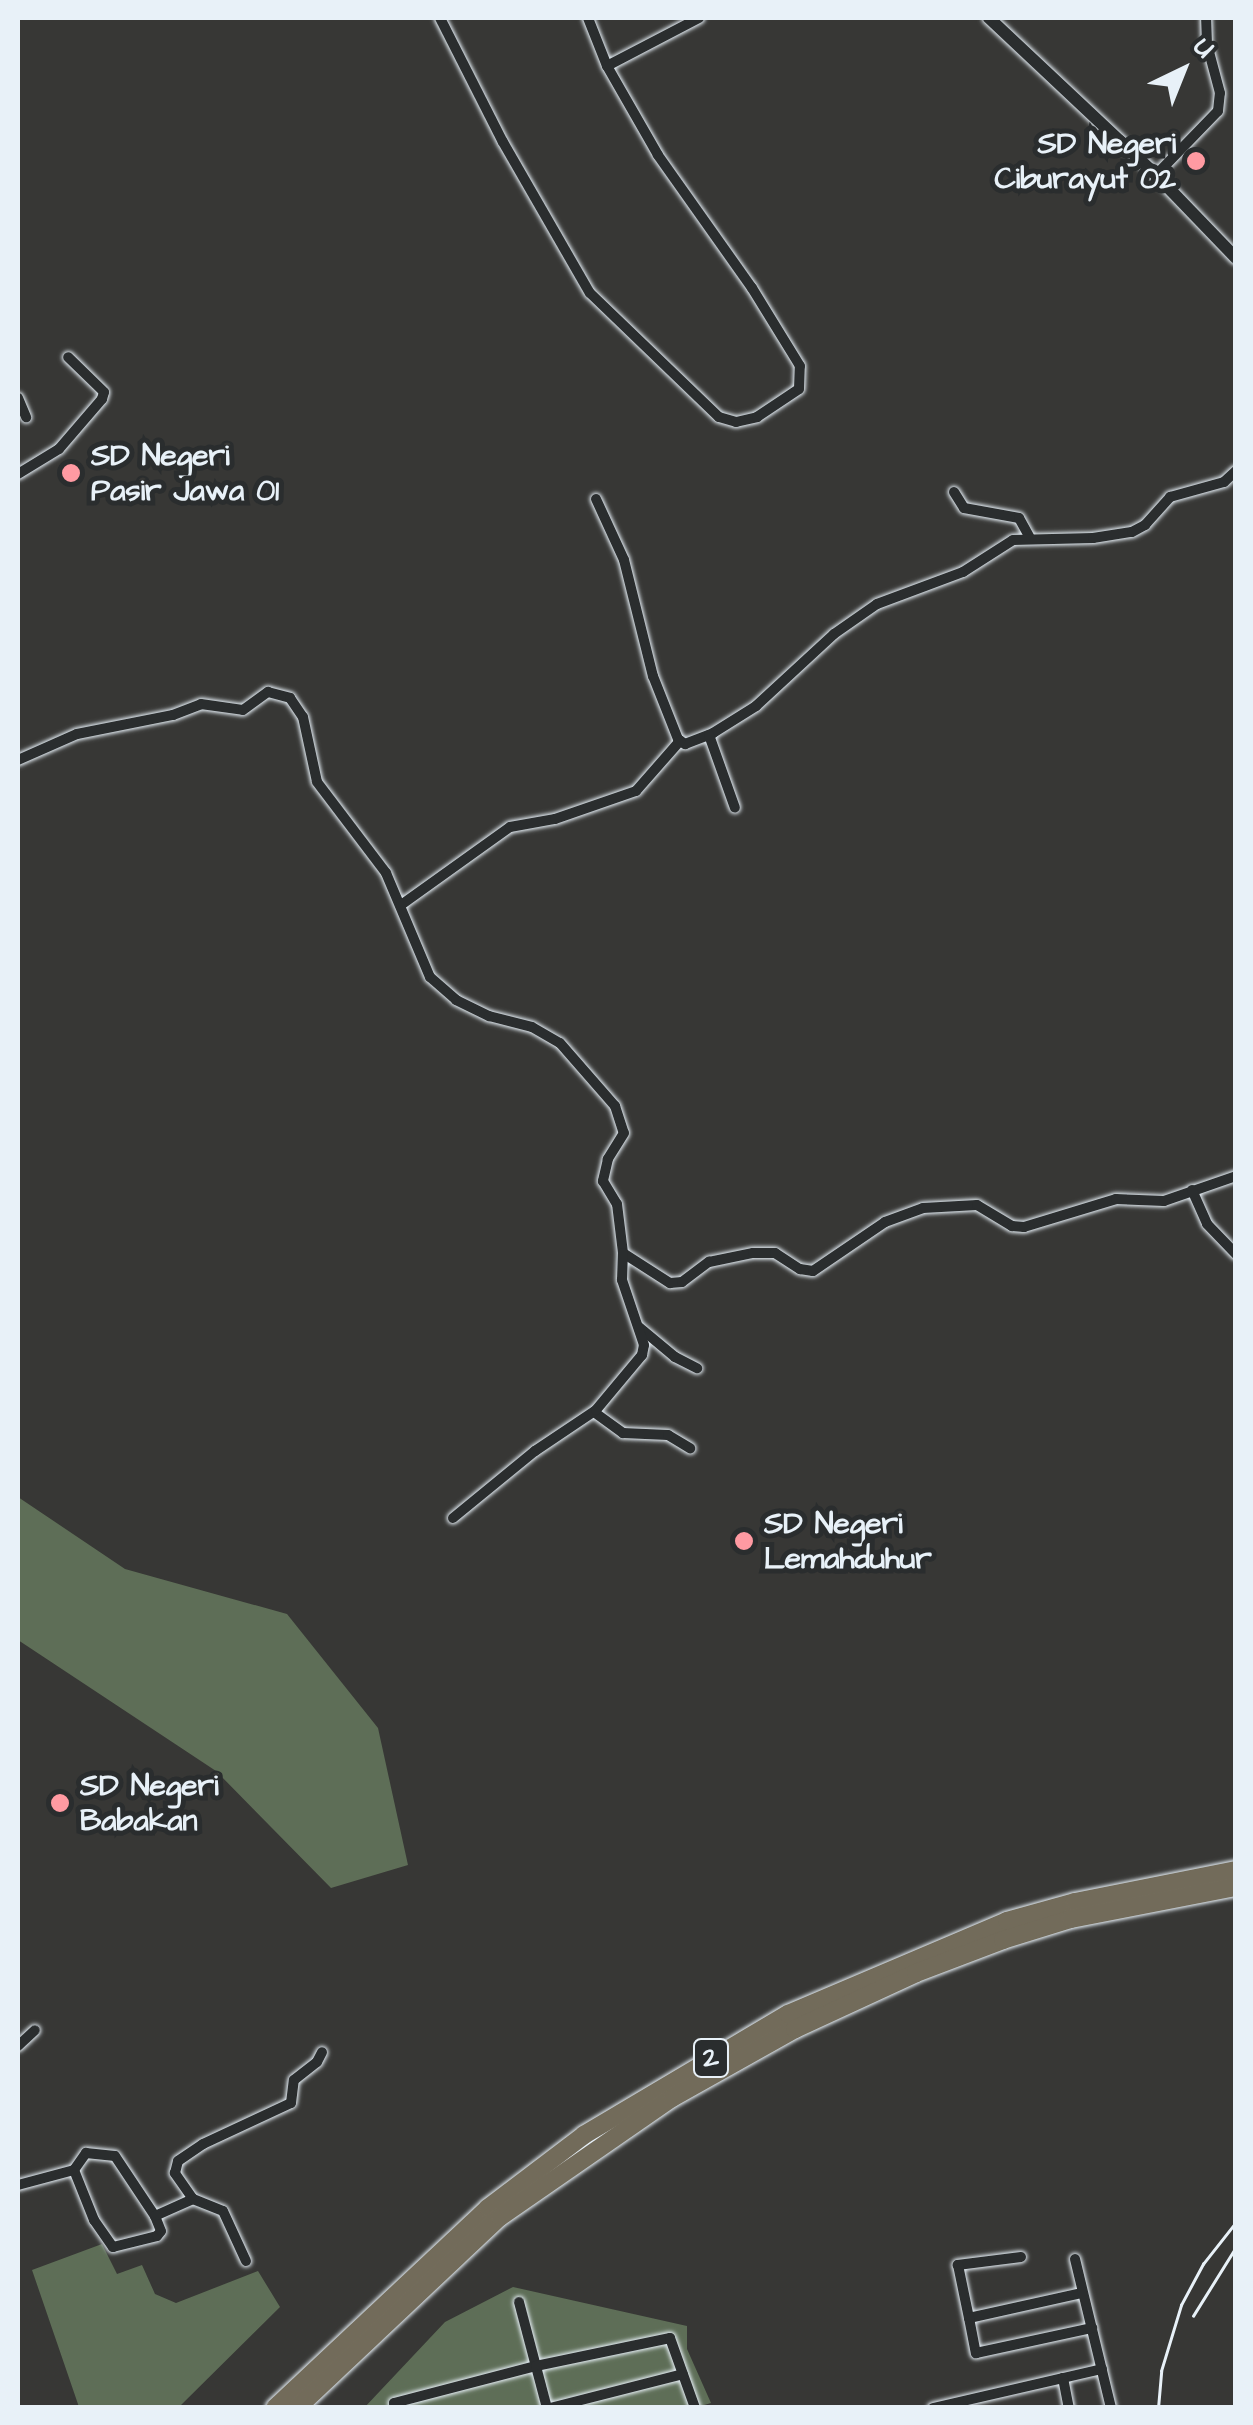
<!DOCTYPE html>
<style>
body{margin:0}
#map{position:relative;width:1253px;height:2425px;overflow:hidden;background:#373735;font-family:"Architects Daughter",sans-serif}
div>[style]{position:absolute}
.green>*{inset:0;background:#5e6e57}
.roads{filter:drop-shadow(0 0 2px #e8f1f8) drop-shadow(0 0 2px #e8f1f8)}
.minor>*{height:10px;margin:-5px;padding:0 5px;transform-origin:5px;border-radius:5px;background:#2a2d2e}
.tertiary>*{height:12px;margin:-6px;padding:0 6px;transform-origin:6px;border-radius:6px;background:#2a2d2e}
.motorway>*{height:18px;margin:-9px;padding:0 9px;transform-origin:9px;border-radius:9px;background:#726b5a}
.rail>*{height:2.5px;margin:-1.25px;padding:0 1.25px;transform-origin:1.25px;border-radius:1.25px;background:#e8f1f8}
.dots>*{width:28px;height:28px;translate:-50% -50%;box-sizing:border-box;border:5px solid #2a2d2e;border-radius:50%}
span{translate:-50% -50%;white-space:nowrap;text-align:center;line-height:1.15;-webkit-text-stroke:10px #2a2d2e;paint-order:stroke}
.shield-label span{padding:2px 8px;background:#2a2d2e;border:2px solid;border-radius:8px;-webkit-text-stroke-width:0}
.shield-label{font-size:28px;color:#e8f1f8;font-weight:700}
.poi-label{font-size:30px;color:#e8f1f8;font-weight:700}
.right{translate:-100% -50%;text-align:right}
.left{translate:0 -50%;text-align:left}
.frame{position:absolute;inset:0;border:20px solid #e8f1f8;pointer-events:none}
.north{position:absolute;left:1133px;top:20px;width:100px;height:100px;-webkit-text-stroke:8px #2a2d2e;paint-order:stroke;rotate:43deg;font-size:28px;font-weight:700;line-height:40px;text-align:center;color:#e8f1f8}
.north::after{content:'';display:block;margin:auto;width:35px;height:45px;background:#e8f1f8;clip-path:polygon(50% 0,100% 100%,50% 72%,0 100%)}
</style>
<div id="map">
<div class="green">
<div style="clip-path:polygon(18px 1497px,125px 1569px,287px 1614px,378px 1728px,408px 1865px,331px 1888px,216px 1771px,18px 1640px)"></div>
<div style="clip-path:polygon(102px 2244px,117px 2274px,142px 2265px,155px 2294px,176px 2303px,258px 2271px,280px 2307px,179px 2407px,79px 2407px,32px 2270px)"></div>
<div style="clip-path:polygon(513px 2287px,687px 2326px,687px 2349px,711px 2403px,694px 2408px,364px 2408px,445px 2322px)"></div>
</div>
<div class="roads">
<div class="minor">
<div style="left:440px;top:18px;width:139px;rotate:63.1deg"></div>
<div style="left:503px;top:142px;width:174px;rotate:60.1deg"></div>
<div style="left:590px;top:293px;width:179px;rotate:43.9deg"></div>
<div style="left:719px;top:417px;width:18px;rotate:16deg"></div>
<div style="left:736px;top:422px;width:22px;rotate:-13deg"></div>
<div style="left:757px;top:417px;width:50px;rotate:-33.7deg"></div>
<div style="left:799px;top:389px;width:23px;rotate:-88deg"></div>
<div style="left:800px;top:366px;width:92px;rotate:-121.6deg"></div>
<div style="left:752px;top:288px;width:163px;rotate:-125.3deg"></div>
<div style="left:658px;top:155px;width:103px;rotate:-119.8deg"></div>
<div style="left:607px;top:66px;width:52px;rotate:-111.6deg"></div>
<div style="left:607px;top:66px;width:104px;rotate:-27.6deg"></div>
<div style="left:1156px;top:175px;width:89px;rotate:-45.9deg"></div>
<div style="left:1218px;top:111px;width:18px;rotate:-84deg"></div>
<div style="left:1220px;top:93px;width:51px;rotate:-104.9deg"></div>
<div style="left:1207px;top:44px;width:26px;rotate:-92deg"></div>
<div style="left:18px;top:398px;width:21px;rotate:67deg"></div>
<div style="left:18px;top:474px;width:48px;rotate:-31.4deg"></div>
<div style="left:59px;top:449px;width:66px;rotate:-49.3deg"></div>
<div style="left:102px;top:399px;width:7px;rotate:-74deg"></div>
<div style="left:104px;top:392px;width:50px;rotate:-135.8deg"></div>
<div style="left:954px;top:492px;width:19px;rotate:58deg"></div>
<div style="left:964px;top:508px;width:56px;rotate:10.3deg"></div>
<div style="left:1019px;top:518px;width:21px;rotate:61deg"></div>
<div style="left:596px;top:499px;width:67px;rotate:65.3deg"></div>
<div style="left:624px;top:560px;width:120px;rotate:76deg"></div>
<div style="left:653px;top:676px;width:68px;rotate:68.4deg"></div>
<div style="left:678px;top:739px;width:9px;rotate:36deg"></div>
<div style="left:685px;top:744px;width:30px;rotate:-21deg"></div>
<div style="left:713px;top:733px;width:51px;rotate:-32.1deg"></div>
<div style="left:756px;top:706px;width:106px;rotate:-42.7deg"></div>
<div style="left:834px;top:634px;width:52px;rotate:-34.9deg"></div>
<div style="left:877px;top:604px;width:92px;rotate:-20.4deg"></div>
<div style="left:963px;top:572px;width:59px;rotate:-32.6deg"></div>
<div style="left:1013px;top:540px;width:80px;rotate:-1.4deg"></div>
<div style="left:1093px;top:538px;width:39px;rotate:-9deg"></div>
<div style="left:1132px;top:532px;width:15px;rotate:-28deg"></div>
<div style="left:1145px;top:525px;width:38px;rotate:-48deg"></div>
<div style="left:1170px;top:497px;width:56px;rotate:-15.5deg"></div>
<div style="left:1224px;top:482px;width:16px;rotate:-43deg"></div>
<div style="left:709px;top:735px;width:77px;rotate:70.4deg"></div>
<div style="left:18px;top:760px;width:64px;rotate:-23.8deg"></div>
<div style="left:77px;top:734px;width:98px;rotate:-11.2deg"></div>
<div style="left:173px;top:715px;width:30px;rotate:-21deg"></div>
<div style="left:201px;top:704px;width:42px;rotate:8.1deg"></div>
<div style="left:243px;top:710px;width:31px;rotate:-36deg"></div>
<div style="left:268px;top:692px;width:23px;rotate:15deg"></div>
<div style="left:290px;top:698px;width:23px;rotate:56deg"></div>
<div style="left:303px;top:717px;width:66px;rotate:77.8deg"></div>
<div style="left:317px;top:782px;width:114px;rotate:52.8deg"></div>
<div style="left:386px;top:873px;width:113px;rotate:67.1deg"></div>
<div style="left:430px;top:977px;width:35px;rotate:41deg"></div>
<div style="left:456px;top:1000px;width:37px;rotate:26deg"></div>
<div style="left:489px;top:1016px;width:44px;rotate:14.3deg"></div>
<div style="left:532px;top:1027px;width:32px;rotate:30deg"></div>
<div style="left:560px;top:1043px;width:84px;rotate:48.9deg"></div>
<div style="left:615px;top:1106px;width:28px;rotate:72deg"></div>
<div style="left:624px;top:1133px;width:31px;rotate:122deg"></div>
<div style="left:608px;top:1159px;width:23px;rotate:103deg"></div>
<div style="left:603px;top:1181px;width:27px;rotate:59deg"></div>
<div style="left:617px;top:1204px;width:49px;rotate:83deg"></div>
<div style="left:623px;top:1253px;width:56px;rotate:32.6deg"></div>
<div style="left:670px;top:1283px;width:12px;rotate:-5deg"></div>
<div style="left:682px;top:1282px;width:34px;rotate:-37deg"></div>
<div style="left:709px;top:1262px;width:45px;rotate:-11.6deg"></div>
<div style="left:753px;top:1253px;width:22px"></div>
<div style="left:775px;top:1253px;width:30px;rotate:33deg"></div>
<div style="left:800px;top:1269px;width:13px;rotate:9deg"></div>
<div style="left:813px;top:1271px;width:87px;rotate:-34.2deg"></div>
<div style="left:885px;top:1222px;width:40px;rotate:-20.2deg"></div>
<div style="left:923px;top:1208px;width:54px;rotate:-3.2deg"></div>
<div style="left:977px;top:1205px;width:41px;rotate:31deg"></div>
<div style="left:1012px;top:1226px;width:12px;rotate:5deg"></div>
<div style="left:1024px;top:1227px;width:96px;rotate:-16.9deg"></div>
<div style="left:1116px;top:1199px;width:48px;rotate:2.4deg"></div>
<div style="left:1164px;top:1201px;width:76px;rotate:-19.1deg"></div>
<div style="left:401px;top:905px;width:134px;rotate:-35.6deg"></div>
<div style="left:510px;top:827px;width:46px;rotate:-10.1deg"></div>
<div style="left:555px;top:819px;width:86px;rotate:-19.1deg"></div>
<div style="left:636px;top:791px;width:67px;rotate:-48.7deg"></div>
<div style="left:1192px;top:1190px;width:37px;rotate:66deg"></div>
<div style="left:1207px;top:1224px;width:42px;rotate:46deg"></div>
<div style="left:639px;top:1327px;width:47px;rotate:39.8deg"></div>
<div style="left:675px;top:1357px;width:25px;rotate:27deg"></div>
<div style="left:594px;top:1412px;width:36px;rotate:36deg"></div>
<div style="left:623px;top:1433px;width:45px;rotate:2.5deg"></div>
<div style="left:668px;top:1435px;width:26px;rotate:31deg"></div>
<div style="left:453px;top:1518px;width:106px;rotate:-39.3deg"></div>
<div style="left:535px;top:1451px;width:73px;rotate:-33.9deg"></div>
<div style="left:596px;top:1410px;width:72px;rotate:-50.1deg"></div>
<div style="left:642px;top:1355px;width:10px;rotate:-79deg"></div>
<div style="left:644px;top:1345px;width:69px;rotate:-108.7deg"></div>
<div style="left:622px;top:1280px;width:27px;rotate:-88deg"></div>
<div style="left:18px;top:2046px;width:23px;rotate:-43deg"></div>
<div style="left:74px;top:2170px;width:21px;rotate:-55deg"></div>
<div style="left:86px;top:2153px;width:29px;rotate:6deg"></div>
<div style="left:115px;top:2156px;width:72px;rotate:56.3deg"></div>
<div style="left:18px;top:2185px;width:58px;rotate:-15deg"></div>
<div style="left:74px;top:2170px;width:54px;rotate:68.2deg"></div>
<div style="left:94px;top:2220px;width:33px;rotate:55deg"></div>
<div style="left:113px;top:2247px;width:45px;rotate:-14deg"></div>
<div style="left:157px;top:2236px;width:6px;rotate:-51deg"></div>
<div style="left:161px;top:2231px;width:16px;rotate:-112deg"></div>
<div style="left:155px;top:2216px;width:42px;rotate:-24.1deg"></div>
<div style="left:193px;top:2199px;width:32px;rotate:-125deg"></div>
<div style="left:175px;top:2173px;width:12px;rotate:-76deg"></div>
<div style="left:178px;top:2161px;width:30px;rotate:-34deg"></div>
<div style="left:203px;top:2144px;width:97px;rotate:-25deg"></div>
<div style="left:291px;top:2103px;width:23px;rotate:-83deg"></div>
<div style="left:294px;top:2080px;width:29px;rotate:-38deg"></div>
<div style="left:317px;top:2062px;width:11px;rotate:-63deg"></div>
<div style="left:193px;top:2199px;width:32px;rotate:22deg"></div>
<div style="left:223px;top:2211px;width:55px;rotate:65.3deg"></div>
<div style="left:1021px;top:2257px;width:64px;rotate:172.8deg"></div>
<div style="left:958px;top:2265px;width:54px;rotate:78.3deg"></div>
<div style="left:969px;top:2318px;width:116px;rotate:-12.5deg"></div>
<div style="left:1075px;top:2259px;width:153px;rotate:76.4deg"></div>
<div style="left:519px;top:2302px;width:110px;rotate:75.2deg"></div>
<div style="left:969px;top:2318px;width:36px;rotate:79deg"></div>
<div style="left:976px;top:2353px;width:119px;rotate:-12.2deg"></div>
<div style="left:1063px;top:2378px;width:40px;rotate:-13deg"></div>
<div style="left:395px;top:2408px;width:5px;rotate:-101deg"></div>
<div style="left:394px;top:2403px;width:147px;rotate:-14.6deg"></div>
<div style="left:536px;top:2366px;width:137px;rotate:-11.8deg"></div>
<div style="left:670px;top:2338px;width:74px;rotate:70.3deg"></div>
<div style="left:550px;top:2408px;width:137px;rotate:-14.3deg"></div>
<div style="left:933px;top:2408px;width:133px;rotate:-13deg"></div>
<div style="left:1063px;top:2378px;width:31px;rotate:79deg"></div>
</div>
<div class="tertiary">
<div style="left:989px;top:18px;width:229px;rotate:43.2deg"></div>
<div style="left:1156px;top:175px;width:115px;rotate:46.1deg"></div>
</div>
<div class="motorway">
<div style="left:275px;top:2408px;width:292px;rotate:-43.2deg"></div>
<div style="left:488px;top:2208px;width:121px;rotate:-37.2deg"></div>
<div style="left:584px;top:2135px;width:237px;rotate:-30.7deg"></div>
<div style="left:788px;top:2014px;width:238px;rotate:-23deg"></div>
<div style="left:1007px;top:1921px;width:71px;rotate:-15.6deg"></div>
<div style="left:1075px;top:1902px;width:164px;rotate:-11.2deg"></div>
<div style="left:297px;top:2408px;width:279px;rotate:-43.3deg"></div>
<div style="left:500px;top:2217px;width:209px;rotate:-34.7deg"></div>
<div style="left:672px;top:2098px;width:141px;rotate:-29.3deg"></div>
<div style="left:795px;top:2029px;width:133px;rotate:-24.8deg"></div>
<div style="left:916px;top:1973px;width:93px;rotate:-20.8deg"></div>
<div style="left:1003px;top:1940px;width:71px;rotate:-17.2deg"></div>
<div style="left:1071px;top:1919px;width:168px;rotate:-11deg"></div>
</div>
</div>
<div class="rail">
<div style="left:1193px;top:2316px;width:81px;rotate:-58.1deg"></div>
<div style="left:1158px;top:2408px;width:37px;rotate:-85deg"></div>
<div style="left:1161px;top:2371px;width:69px;rotate:-73.1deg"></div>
<div style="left:1181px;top:2305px;width:47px;rotate:-61.8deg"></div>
<div style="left:1203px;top:2264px;width:53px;rotate:-51.8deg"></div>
</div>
<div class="dots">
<div style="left:1196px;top:161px;background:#ff9aa2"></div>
<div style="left:71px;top:473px;background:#ff9aa2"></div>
<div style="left:744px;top:1541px;background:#ff9aa2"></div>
<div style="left:60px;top:1803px;background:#ff9aa2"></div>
</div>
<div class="shield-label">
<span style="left:711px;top:2058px">2</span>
</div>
<div class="poi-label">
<span class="right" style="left:1176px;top:161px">SD Negeri<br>Ciburayut 02</span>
<span class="left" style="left:91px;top:473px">SD Negeri<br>Pasir Jawa 01</span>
<span class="left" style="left:764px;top:1541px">SD Negeri<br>Lemahduhur</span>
<span class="left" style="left:80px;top:1803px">SD Negeri<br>Babakan</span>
</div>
<div class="frame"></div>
<div class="north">U</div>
</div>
